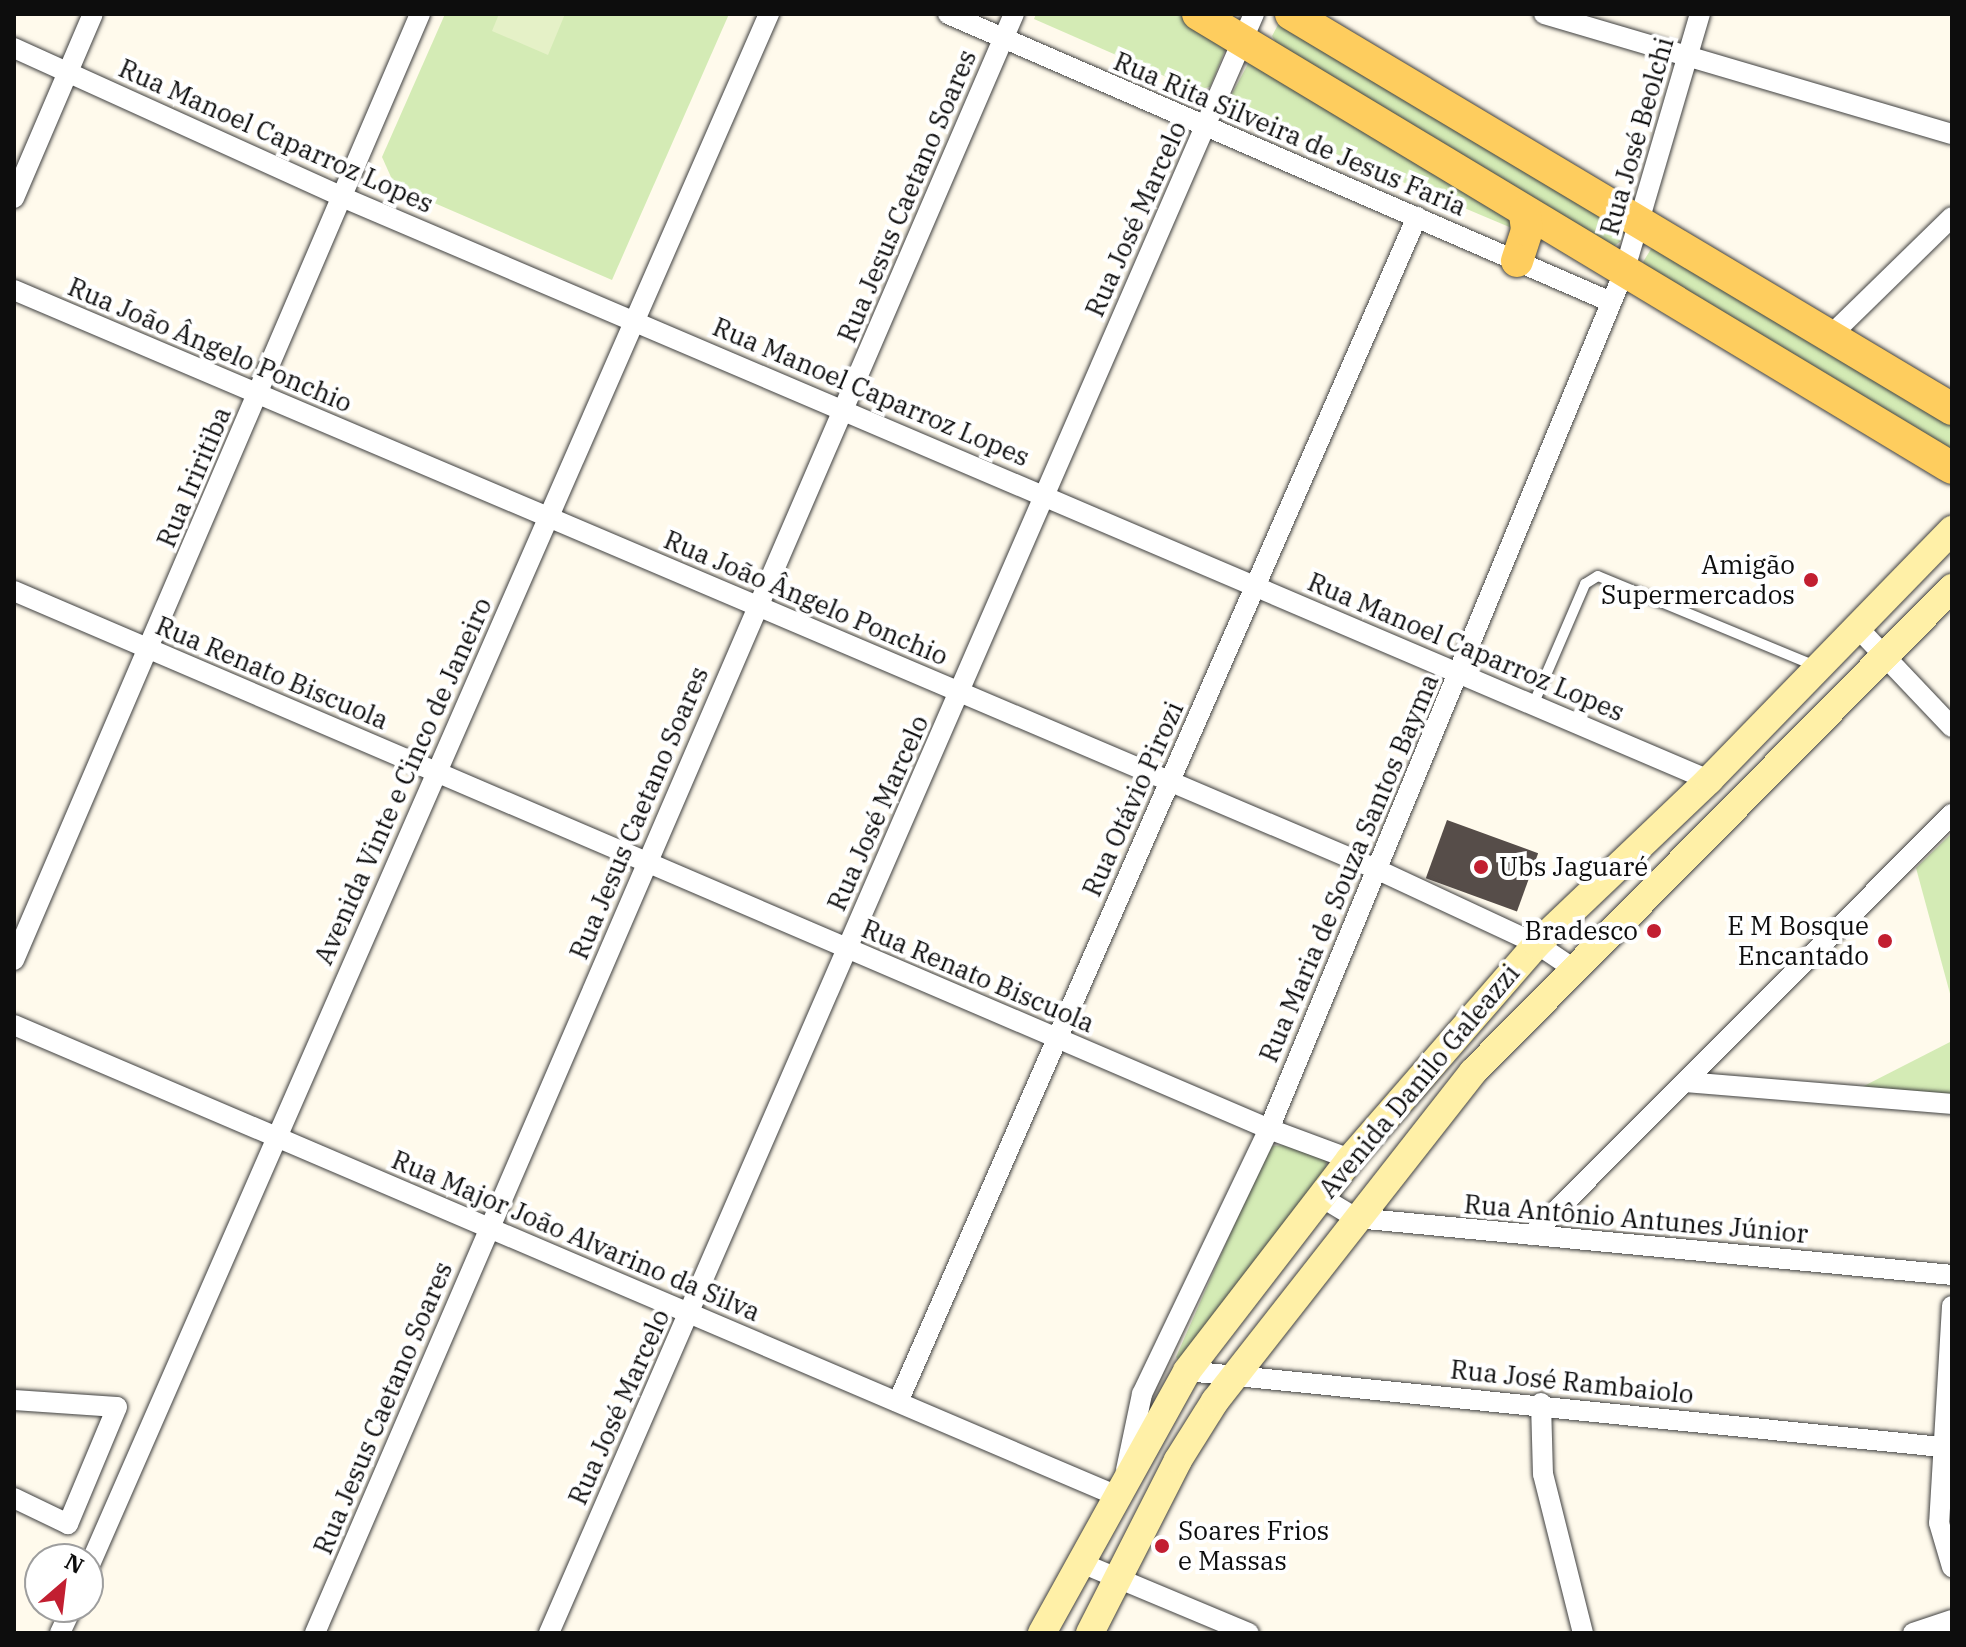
<!DOCTYPE html>
<meta charset="utf-8">
<style>
body{margin:0}
#map{position:relative;width:1966px;height:1647px;overflow:hidden;background:#fffaec;font-family:"IBM Plex Serif",serif}
div>[style]{position:absolute}
.green>*{inset:0;background:#d4ebb5}
.pitch>*{inset:0;background:#e5f1c7}
.building>*{inset:0;background:#564d49;transform-origin:0 0}
.roads{filter:drop-shadow(0 0 2px #404040) drop-shadow(0 0 2px #404040)}
.service>*{height:10px;margin:-5px;padding:0 5px;transform-origin:5px;border-radius:5px;background:#fff}
.minor>*{height:20px;margin:-10px;padding:0 10px;transform-origin:10px;border-radius:10px;background:#fff}
.secondary>*{height:28px;margin:-14px;padding:0 14px;transform-origin:14px;border-radius:14px;background:#fff0a7}
.primary>*{height:32px;margin:-16px;padding:0 16px;transform-origin:16px;border-radius:16px;background:#fecd5e}
.dots>*{width:22px;height:22px;translate:-50% -50%;box-sizing:border-box;border:4px solid #fff;border-radius:50%}
span{translate:-50% -50%;white-space:nowrap;text-align:center;line-height:1.15;-webkit-text-stroke:8px #fff;paint-order:stroke}
.street-label{font-size:26px;color:#0d0d0d}
.poi-label{font-size:26px;color:#0d0d0d}
.right{translate:-100% -50%;text-align:right}
.left{translate:0 -50%;text-align:left}
.frame{position:absolute;inset:0;border:16px solid #0d0d0d;pointer-events:none}
.north{position:absolute;left:24px;top:1543px;width:80px;height:80px;box-sizing:border-box;background:#fff;border:2px solid #9e9e9e;border-radius:50%;rotate:28deg;font-size:22px;font-weight:700;line-height:32px;text-align:center;color:#0d0d0d}
.north::after{content:'';display:block;margin:auto;width:28px;height:36px;background:#c21f31;clip-path:polygon(50% 0,100% 100%,50% 72%,0 100%)}
</style>
<div id="map">
<div class="green">
<div style="clip-path:polygon(445px 14px,729px 14px,612px 280px,395px 186px,382px 157px)"></div>
<div style="clip-path:polygon(1036px 14px,1182px 14px,1228px 43px,1210px 87px,1196px 90px,1034px 19px)"></div>
<div style="clip-path:polygon(1280px 21px,1624px 228px,1621px 241px,1612px 248px,1276px 43px,1272px 36px)"></div>
<div style="clip-path:polygon(1249px 62px,1514px 223px,1514px 229px,1225px 107px)"></div>
<div style="clip-path:polygon(1651px 249px,1663px 249px,1952px 424px,1952px 455px,1647px 269px,1643px 262px)"></div>
<div style="clip-path:polygon(1952px 833px,1952px 1001px,1916px 868px)"></div>
<div style="clip-path:polygon(1952px 1041px,1952px 1096px,1860px 1088px)"></div>
<div style="clip-path:polygon(1286px 1145px,1326px 1158px,1327px 1171px,1181px 1364px,1176px 1357px,1269px 1146px)"></div>
</div>
<div class="pitch">
<div style="clip-path:polygon(499px 14px,565px 14px,548px 55px,492px 31px)"></div>
</div>
<div class="building">
<div style="left:1447px;top:820px;width:97px;height:62px;rotate:20deg"></div>
</div>
<div class="roads">
<div class="service">
<div style="left:1533px;top:705px;width:132px;rotate:-66.7deg"></div>
<div style="left:1585px;top:584px;width:15px;rotate:-32deg"></div>
<div style="left:1598px;top:576px;width:235px;rotate:22.5deg"></div>
</div>
<div class="minor">
<div style="left:948px;top:14px;width:723px;rotate:23.48deg"></div>
<div style="left:1544px;top:14px;width:425px;rotate:16.4deg"></div>
<div style="left:14px;top:48px;width:360px;rotate:24.4deg"></div>
<div style="left:342px;top:197px;width:1486px;rotate:23.1deg"></div>
<div style="left:14px;top:198px;width:200px;rotate:-66.8deg"></div>
<div style="left:14px;top:290px;width:1480px;rotate:23.03deg"></div>
<div style="left:1376px;top:869px;width:178px;rotate:25deg"></div>
<div style="left:1537px;top:944px;width:41px;rotate:34.1deg"></div>
<div style="left:1828px;top:338px;width:173px;rotate:-44.3deg"></div>
<div style="left:14px;top:591px;width:1365px;rotate:23.2deg"></div>
<div style="left:1269px;top:1129px;width:86px;rotate:20.3deg"></div>
<div style="left:1857px;top:627px;width:138px;rotate:46.5deg"></div>
<div style="left:14px;top:960px;width:1029px;rotate:-66.77deg"></div>
<div style="left:14px;top:1025px;width:1199px;rotate:23.12deg"></div>
<div style="left:1686px;top:1082px;width:267px;rotate:4.7deg"></div>
<div style="left:1321px;top:1197px;width:41px;rotate:31deg"></div>
<div style="left:1356px;top:1218px;width:599px;rotate:5.46deg"></div>
<div style="left:1532px;top:1235px;width:595px;rotate:-45.07deg"></div>
<div style="left:1952px;top:1306px;width:217px;rotate:93.4deg"></div>
<div style="left:1939px;top:1523px;width:46px;rotate:73.5deg"></div>
<div style="left:1187px;top:1371px;width:769px;rotate:5.75deg"></div>
<div style="left:14px;top:1400px;width:103px;rotate:3.9deg"></div>
<div style="left:117px;top:1407px;width:127px;rotate:112.7deg"></div>
<div style="left:68px;top:1524px;width:60px;rotate:-154.3deg"></div>
<div style="left:898px;top:1402px;width:1294px;rotate:-66.35deg"></div>
<div style="left:1541px;top:1403px;width:71px;rotate:88.4deg"></div>
<div style="left:1543px;top:1474px;width:164px;rotate:75.9deg"></div>
<div style="left:1126px;top:1470px;width:78px;rotate:-78.1deg"></div>
<div style="left:1142px;top:1394px;width:294px;rotate:-64.4deg"></div>
<div style="left:1269px;top:1129px;width:928px;rotate:-67.5deg"></div>
<div style="left:1624px;top:272px;width:269px;rotate:-73.6deg"></div>
<div style="left:1079px;top:1562px;width:184px;rotate:22.7deg"></div>
<div style="left:88px;top:1569px;width:1698px;rotate:-66.35deg"></div>
<div style="left:60px;top:1633px;width:29px;rotate:-65deg"></div>
<div style="left:315px;top:1633px;width:1763px;rotate:-66.65deg"></div>
<div style="left:549px;top:1633px;width:1766px;rotate:-66.47deg"></div>
<div style="left:1913px;top:1633px;width:41px;rotate:-18.4deg"></div>
</div>
<div class="secondary">
<div style="left:1042px;top:1633px;width:299px;rotate:-61deg"></div>
<div style="left:1187px;top:1371px;width:267px;rotate:-52.4deg"></div>
<div style="left:1350px;top:1159px;width:285px;rotate:-49deg"></div>
<div style="left:1537px;top:944px;width:238px;rotate:-43.6deg"></div>
<div style="left:1709px;top:780px;width:349px;rotate:-45.8deg"></div>
<div style="left:1090px;top:1633px;width:194px;rotate:-63deg"></div>
<div style="left:1178px;top:1460px;width:70px;rotate:-57.9deg"></div>
<div style="left:1215px;top:1401px;width:418px;rotate:-51.9deg"></div>
<div style="left:1473px;top:1072px;width:681px;rotate:-45.3deg"></div>
</div>
<div class="primary">
<div style="left:1198px;top:14px;width:880px;rotate:31.05deg"></div>
<div style="left:1291px;top:14px;width:770px;rotate:30.86deg"></div>
<div style="left:1517px;top:261px;width:33px;rotate:-72deg"></div>
<div style="left:1527px;top:230px;width:17px;rotate:-97deg"></div>
</div>
</div>
<div class="dots">
<div style="left:1811px;top:580px;background:#c21f31"></div>
<div style="left:1481px;top:867px;background:#c21f31"></div>
<div style="left:1654px;top:931px;background:#c21f31"></div>
<div style="left:1885px;top:941px;background:#c21f31"></div>
<div style="left:1162px;top:1546px;background:#c21f31"></div>
</div>
<div class="street-label">
<span style="left:1290px;top:134px;rotate:23deg">Rua Rita Silveira de Jesus Faria</span>
<span style="left:276px;top:136px;rotate:24deg">Rua Manoel Caparroz Lopes</span>
<span style="left:1637px;top:136px;rotate:-74deg">Rua José Beolchi</span>
<span style="left:907px;top:196px;rotate:-67deg">Rua Jesus Caetano Soares</span>
<span style="left:1136px;top:219px;rotate:-66deg">Rua José Marcelo</span>
<span style="left:210px;top:345px;rotate:23deg">Rua João Ângelo Ponchio</span>
<span style="left:871px;top:392px;rotate:23deg">Rua Manoel Caparroz Lopes</span>
<span style="left:194px;top:477px;rotate:-67deg">Rua Iriritiba</span>
<span style="left:806px;top:598px;rotate:23deg">Rua João Ângelo Ponchio</span>
<span style="left:1466px;top:647px;rotate:23deg">Rua Manoel Caparroz Lopes</span>
<span style="left:272px;top:673px;rotate:23deg">Rua Renato Biscuola</span>
<span style="left:403px;top:781px;rotate:-66deg">Avenida Vinte e Cinco de Janeiro</span>
<span style="left:1133px;top:799px;rotate:-66deg">Rua Otávio Pirozi</span>
<span style="left:639px;top:813px;rotate:-67deg">Rua Jesus Caetano Soares</span>
<span style="left:878px;top:813px;rotate:-66deg">Rua José Marcelo</span>
<span style="left:1349px;top:868px;rotate:-67deg">Rua Maria de Souza Santos Bayma</span>
<span style="left:978px;top:976px;rotate:23deg">Rua Renato Biscuola</span>
<span style="left:1419px;top:1081px;rotate:-50deg">Avenida Danilo Galeazzi</span>
<span style="left:1636px;top:1219px;rotate:5deg">Rua Antônio Antunes Júnior</span>
<span style="left:576px;top:1236px;rotate:23deg">Rua Major João Alvarino da Silva</span>
<span style="left:1572px;top:1382px;rotate:6deg">Rua José Rambaiolo</span>
<span style="left:619px;top:1407px;rotate:-66deg">Rua José Marcelo</span>
<span style="left:383px;top:1408px;rotate:-67deg">Rua Jesus Caetano Soares</span>
</div>
<div class="poi-label">
<span class="right" style="left:1795px;top:580px">Amigão<br>Supermercados</span>
<span class="left" style="left:1499px;top:867px">Ubs Jaguaré</span>
<span class="right" style="left:1869px;top:941px">E M Bosque<br>Encantado</span>
<span class="right" style="left:1638px;top:931px">Bradesco</span>
<span class="left" style="left:1178px;top:1546px">Soares Frios<br>e Massas</span>
</div>
<div class="frame"></div>
<div class="north">N</div>
</div>
